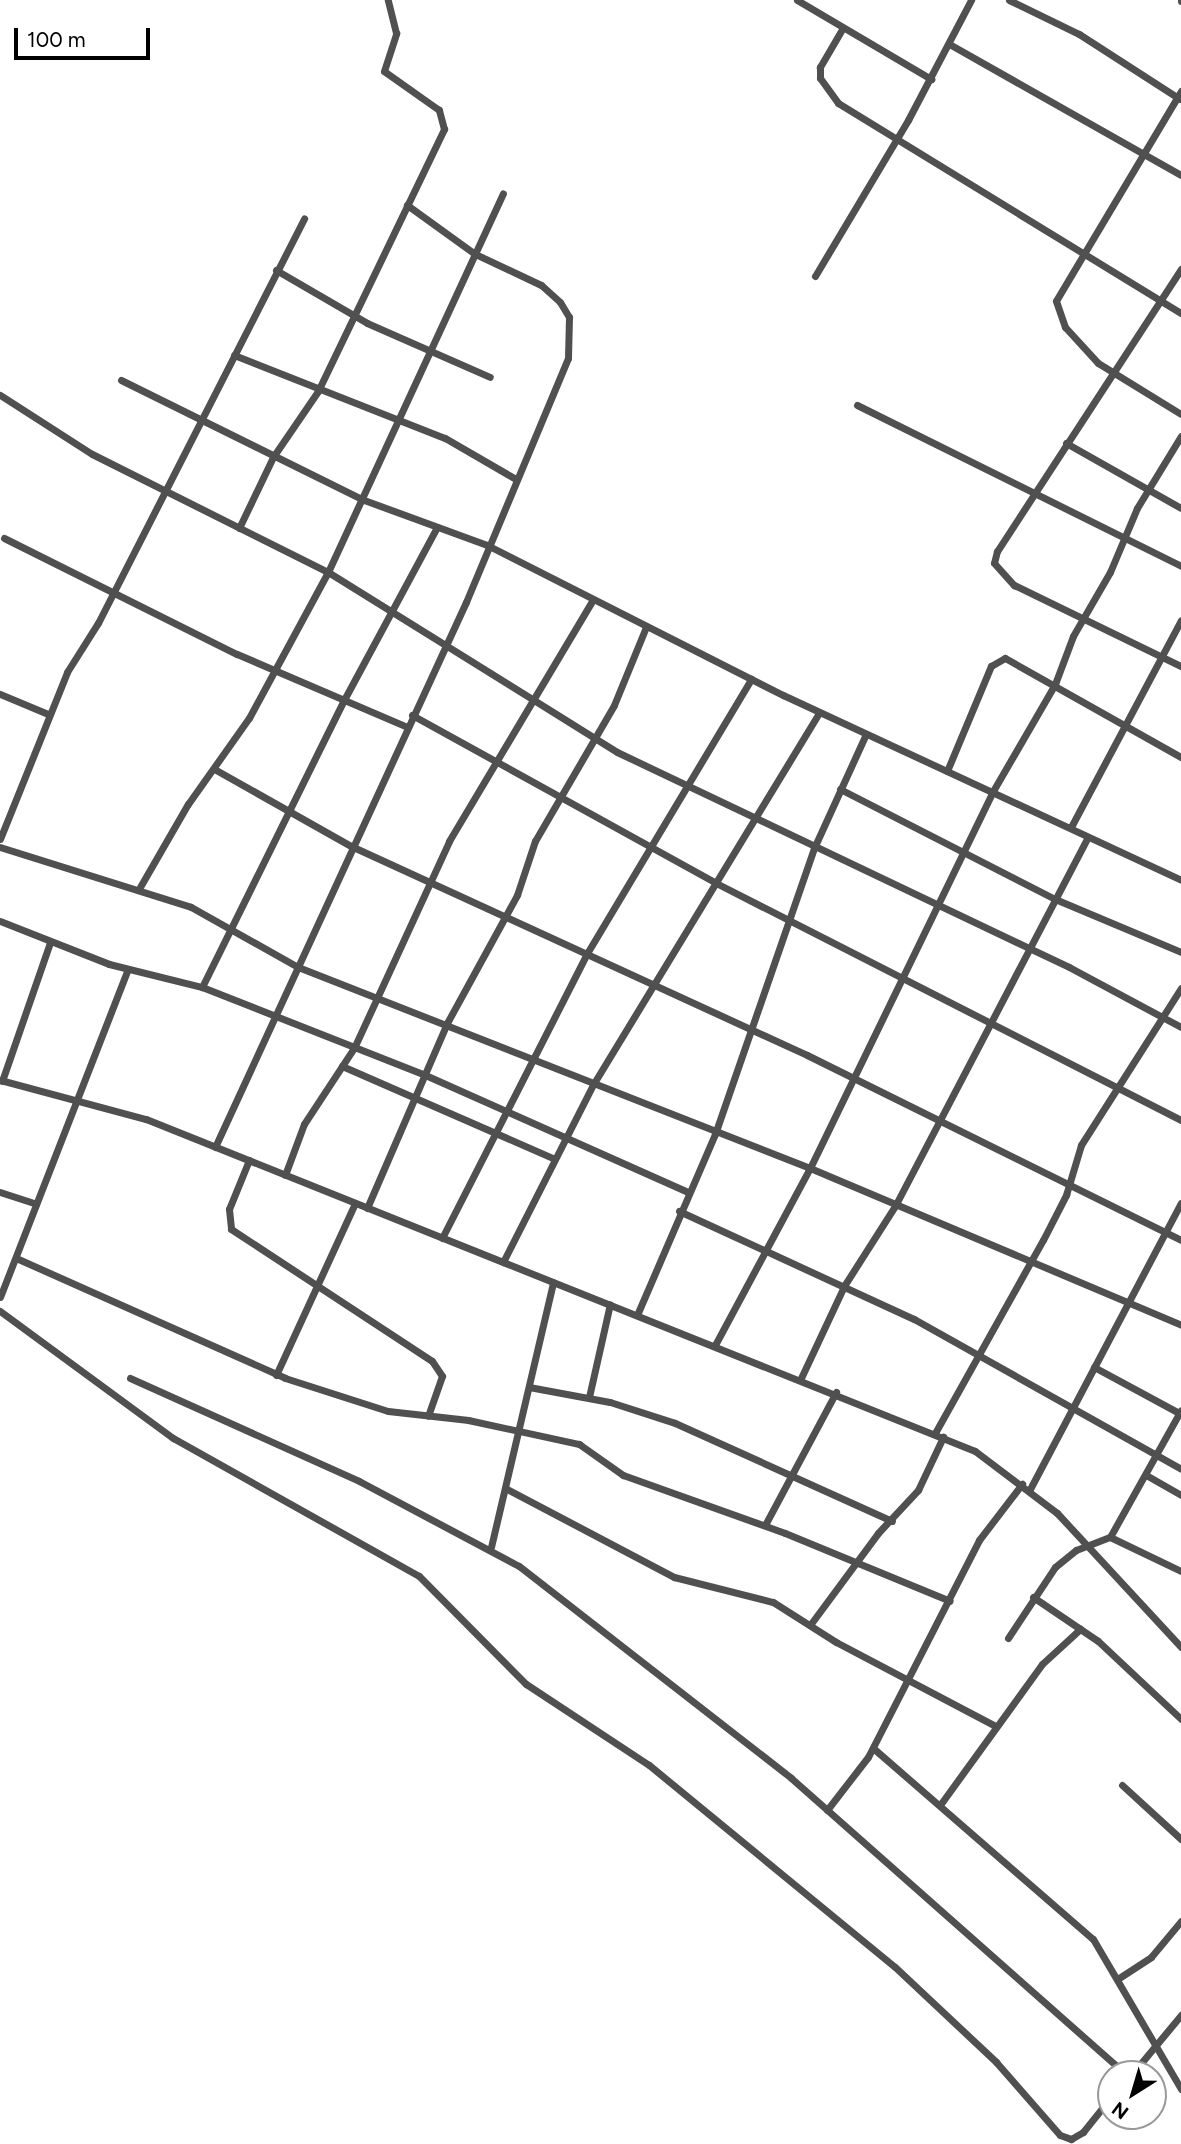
<!DOCTYPE html>
<style>
body{margin:0}
#map{position:relative;width:1181px;height:2144px;overflow:hidden;background:#fff;font-family:Figtree,sans-serif}
div>[style]{position:absolute}
.street>*{height:7px;margin:-3.5px;padding:0 3.5px;transform-origin:3.5px;border-radius:3.5px;background:#505050}
span{translate:-50% -50%;white-space:nowrap;text-align:center;line-height:1.15;-webkit-text-stroke:6px #fff;paint-order:stroke}
.north{position:absolute;left:1097px;top:2060px;width:70px;height:70px;box-sizing:border-box;background:#fff;border:2px solid #999;border-radius:50%;rotate:217deg;font-size:19px;font-weight:700;line-height:28px;text-align:center;color:#000}
.north::after{content:'';display:block;margin:auto;width:24px;height:32px;background:#000;clip-path:polygon(50% 0,100% 100%,50% 72%,0 100%)}
.scale{position:absolute;left:14px;top:28px;width:136px;height:32px;box-sizing:border-box;border:4px solid #000;border-top:0;padding-left:9px;font-size:21px;line-height:24px;white-space:nowrap;color:#000;-webkit-text-stroke:5px #fff;paint-order:stroke}
</style>
<div id="map">
<div class="street">
<div style="left:797px;top:0;width:156px;rotate:30.5deg"></div>
<div style="left:1009px;top:0;width:78px;rotate:25.9deg"></div>
<div style="left:1079px;top:34px;width:120px;rotate:32.8deg"></div>
<div style="left:1181px;top:0;width:1px;rotate:90deg"></div>
<div style="left:841px;top:31px;width:42px;rotate:120.3deg"></div>
<div style="left:820px;top:67px;width:11px;rotate:90deg"></div>
<div style="left:820px;top:78px;width:31px;rotate:54deg"></div>
<div style="left:838px;top:103px;width:402px;rotate:31.5deg"></div>
<div style="left:951px;top:45px;width:264px;rotate:29.5deg"></div>
<div style="left:1181px;top:91px;width:244px;rotate:120.8deg"></div>
<div style="left:1056px;top:301px;width:28px;rotate:71deg"></div>
<div style="left:1065px;top:327px;width:49px;rotate:47.5deg"></div>
<div style="left:1098px;top:363px;width:97px;rotate:31.6deg"></div>
<div style="left:1181px;top:269px;width:337px;rotate:123.1deg"></div>
<div style="left:997px;top:551px;width:12px;rotate:104deg"></div>
<div style="left:994px;top:563px;width:30px;rotate:48deg"></div>
<div style="left:1014px;top:585px;width:186px;rotate:25.9deg"></div>
<div style="left:276px;top:270px;width:105px;rotate:30.2deg"></div>
<div style="left:367px;top:323px;width:134px;rotate:23.7deg"></div>
<div style="left:815px;top:276px;width:182px;rotate:-59.2deg"></div>
<div style="left:908px;top:120px;width:136px;rotate:-62.3deg"></div>
<div style="left:234px;top:355px;width:227px;rotate:21.5deg"></div>
<div style="left:445px;top:438px;width:80px;rotate:30.1deg"></div>
<div style="left:121px;top:380px;width:271px;rotate:26.3deg"></div>
<div style="left:364px;top:500px;width:131px;rotate:20.1deg"></div>
<div style="left:487px;top:545px;width:332px;rotate:26.9deg"></div>
<div style="left:783px;top:695px;width:439px;rotate:24.9deg"></div>
<div style="left:0;top:395px;width:109px;rotate:32.7deg"></div>
<div style="left:92px;top:454px;width:264px;rotate:26.6deg"></div>
<div style="left:328px;top:572px;width:340px;rotate:31.9deg"></div>
<div style="left:617px;top:752px;width:501px;rotate:25.44deg"></div>
<div style="left:1069px;top:967px;width:127px;rotate:28.2deg"></div>
<div style="left:857px;top:405px;width:362px;rotate:26.4deg"></div>
<div style="left:1066px;top:443px;width:132px;rotate:29.5deg"></div>
<div style="left:239px;top:528px;width:79px;rotate:-64.4deg"></div>
<div style="left:273px;top:457px;width:80px;rotate:-55.7deg"></div>
<div style="left:318px;top:391px;width:291px;rotate:-64.3deg"></div>
<div style="left:444px;top:129px;width:20px;rotate:-105deg"></div>
<div style="left:439px;top:110px;width:67px;rotate:-144.7deg"></div>
<div style="left:384px;top:71px;width:40px;rotate:-72deg"></div>
<div style="left:396px;top:33px;width:34px;rotate:-104deg"></div>
<div style="left:4px;top:538px;width:260px;rotate:26.5deg"></div>
<div style="left:237px;top:654px;width:185px;rotate:23.2deg"></div>
<div style="left:0;top:694px;width:52px;rotate:22.6deg"></div>
<div style="left:412px;top:715px;width:347px;rotate:28.9deg"></div>
<div style="left:716px;top:883px;width:522px;rotate:27.01deg"></div>
<div style="left:216px;top:770px;width:155px;rotate:29.4deg"></div>
<div style="left:351px;top:846px;width:502px;rotate:24.62deg"></div>
<div style="left:807px;top:1055px;width:417px;rotate:26.3deg"></div>
<div style="left:947px;top:771px;width:114px;rotate:-67.3deg"></div>
<div style="left:991px;top:666px;width:16px;rotate:-30deg"></div>
<div style="left:1005px;top:658px;width:202px;rotate:29.4deg"></div>
<div style="left:840px;top:789px;width:242px;rotate:27.1deg"></div>
<div style="left:1055px;top:899px;width:137px;rotate:22.8deg"></div>
<div style="left:1071px;top:827px;width:234px;rotate:-62deg"></div>
<div style="left:0;top:839px;width:180px;rotate:-68.1deg"></div>
<div style="left:67px;top:672px;width:58px;rotate:-57.7deg"></div>
<div style="left:98px;top:623px;width:454px;rotate:-63deg"></div>
<div style="left:0;top:847px;width:200px;rotate:17.4deg"></div>
<div style="left:191px;top:907px;width:123px;rotate:29.3deg"></div>
<div style="left:298px;top:967px;width:550px;rotate:21.43deg"></div>
<div style="left:810px;top:1168px;width:403px;rotate:22.9deg"></div>
<div style="left:140px;top:887px;width:96px;rotate:-60deg"></div>
<div style="left:188px;top:804px;width:105px;rotate:-54.7deg"></div>
<div style="left:249px;top:718px;width:166px;rotate:-61.6deg"></div>
<div style="left:328px;top:572px;width:417px;rotate:-65.2deg"></div>
<div style="left:0;top:921px;width:117px;rotate:21.5deg"></div>
<div style="left:109px;top:964px;width:96px;rotate:13.9deg"></div>
<div style="left:202px;top:987px;width:238px;rotate:21.5deg"></div>
<div style="left:423px;top:1074px;width:290px;rotate:24deg"></div>
<div style="left:202px;top:987px;width:322px;rotate:-63.7deg"></div>
<div style="left:345px;top:698px;width:194px;rotate:-61.7deg"></div>
<div style="left:342px;top:1066px;width:232px;rotate:23.6deg"></div>
<div style="left:0;top:1080px;width:151px;rotate:15deg"></div>
<div style="left:146px;top:1119px;width:893px;rotate:21.83deg"></div>
<div style="left:975px;top:1451px;width:103px;rotate:37.1deg"></div>
<div style="left:1057px;top:1513px;width:183px;rotate:47.2deg"></div>
<div style="left:2px;top:1081px;width:147px;rotate:-70.9deg"></div>
<div style="left:215px;top:1147px;width:600px;rotate:-65.27deg"></div>
<div style="left:466px;top:602px;width:264px;rotate:-67.3deg"></div>
<div style="left:568px;top:358px;width:41px;rotate:-88.6deg"></div>
<div style="left:569px;top:317px;width:17px;rotate:-121deg"></div>
<div style="left:560px;top:302px;width:25px;rotate:-138deg"></div>
<div style="left:541px;top:285px;width:73px;rotate:-154.8deg"></div>
<div style="left:475px;top:254px;width:84px;rotate:-144.2deg"></div>
<div style="left:249px;top:1160px;width:53px;rotate:112.2deg"></div>
<div style="left:229px;top:1209px;width:20px;rotate:84deg"></div>
<div style="left:231px;top:1229px;width:240px;rotate:33.3deg"></div>
<div style="left:432px;top:1361px;width:18px;rotate:56deg"></div>
<div style="left:442px;top:1376px;width:42px;rotate:109.3deg"></div>
<div style="left:285px;top:1175px;width:54px;rotate:-69.6deg"></div>
<div style="left:304px;top:1124px;width:91px;rotate:-56.7deg"></div>
<div style="left:354px;top:1048px;width:228px;rotate:-65.3deg"></div>
<div style="left:449px;top:841px;width:279px;rotate:-59.2deg"></div>
<div style="left:0;top:1192px;width:38px;rotate:18deg"></div>
<div style="left:367px;top:1208px;width:202px;rotate:-66.6deg"></div>
<div style="left:447px;top:1023px;width:146px;rotate:-61.3deg"></div>
<div style="left:517px;top:895px;width:57px;rotate:-71.6deg"></div>
<div style="left:535px;top:841px;width:157px;rotate:-59.8deg"></div>
<div style="left:614px;top:705px;width:84px;rotate:-67.7deg"></div>
<div style="left:679px;top:1211px;width:259px;rotate:24.7deg"></div>
<div style="left:914px;top:1319px;width:306px;rotate:29.3deg"></div>
<div style="left:442px;top:1238px;width:318px;rotate:-63deg"></div>
<div style="left:586px;top:955px;width:322px;rotate:-59.1deg"></div>
<div style="left:16px;top:1258px;width:295px;rotate:24deg"></div>
<div style="left:285px;top:1378px;width:108px;rotate:17.8deg"></div>
<div style="left:388px;top:1411px;width:81px;rotate:6.4deg"></div>
<div style="left:468px;top:1420px;width:114px;rotate:12.2deg"></div>
<div style="left:579px;top:1444px;width:54px;rotate:35.2deg"></div>
<div style="left:623px;top:1475px;width:172px;rotate:19.7deg"></div>
<div style="left:785px;top:1533px;width:178px;rotate:22.4deg"></div>
<div style="left:503px;top:1262px;width:201px;rotate:-63.1deg"></div>
<div style="left:594px;top:1083px;width:433px;rotate:-58.7deg"></div>
<div style="left:0;top:1297px;width:352px;rotate:-68.7deg"></div>
<div style="left:0;top:1311px;width:215px;rotate:36.3deg"></div>
<div style="left:173px;top:1438px;width:282px;rotate:29.3deg"></div>
<div style="left:419px;top:1576px;width:152px;rotate:45.3deg"></div>
<div style="left:526px;top:1684px;width:147px;rotate:33.4deg"></div>
<div style="left:649px;top:1765px;width:318px;rotate:39.4deg"></div>
<div style="left:895px;top:1967px;width:139px;rotate:43.2deg"></div>
<div style="left:996px;top:2062px;width:97px;rotate:48.8deg"></div>
<div style="left:1060px;top:2135px;width:12px;rotate:20deg"></div>
<div style="left:1071px;top:2139px;width:14px;rotate:-30deg"></div>
<div style="left:1083px;top:2132px;width:45px;rotate:-51.3deg"></div>
<div style="left:637px;top:1315px;width:197px;rotate:-66.7deg"></div>
<div style="left:715px;top:1134px;width:303px;rotate:-70.9deg"></div>
<div style="left:814px;top:848px;width:125px;rotate:-65.5deg"></div>
<div style="left:715px;top:1345px;width:201px;rotate:-61.8deg"></div>
<div style="left:810px;top:1168px;width:419px;rotate:-64.1deg"></div>
<div style="left:993px;top:791px;width:124px;rotate:-59.9deg"></div>
<div style="left:1055px;top:684px;width:51px;rotate:-69.4deg"></div>
<div style="left:1073px;top:636px;width:74px;rotate:-60deg"></div>
<div style="left:1110px;top:572px;width:69px;rotate:-67.1deg"></div>
<div style="left:1137px;top:508px;width:84px;rotate:-58.6deg"></div>
<div style="left:1094px;top:1367px;width:99px;rotate:28.4deg"></div>
<div style="left:276px;top:1375px;width:189px;rotate:-65.3deg"></div>
<div style="left:130px;top:1378px;width:251px;rotate:24.2deg"></div>
<div style="left:359px;top:1481px;width:181px;rotate:28deg"></div>
<div style="left:519px;top:1566px;width:345px;rotate:37.9deg"></div>
<div style="left:791px;top:1778px;width:447px;rotate:41.5deg"></div>
<div style="left:801px;top:1378px;width:102px;rotate:-64.9deg"></div>
<div style="left:844px;top:1286px;width:95px;rotate:-57.5deg"></div>
<div style="left:895px;top:1206px;width:415px;rotate:-62.4deg"></div>
<div style="left:529px;top:1387px;width:82px;rotate:10.5deg"></div>
<div style="left:610px;top:1402px;width:68px;rotate:17.9deg"></div>
<div style="left:675px;top:1423px;width:238px;rotate:24.3deg"></div>
<div style="left:589px;top:1397px;width:95px;rotate:-77.3deg"></div>
<div style="left:935px;top:1433px;width:221px;rotate:-60.8deg"></div>
<div style="left:1043px;top:1240px;width:51px;rotate:-62.9deg"></div>
<div style="left:1066px;top:1195px;width:52px;rotate:-73.3deg"></div>
<div style="left:1081px;top:1145px;width:186px;rotate:-57.5deg"></div>
<div style="left:1146px;top:1475px;width:40px;rotate:29.7deg"></div>
<div style="left:507px;top:1489px;width:189px;rotate:27.8deg"></div>
<div style="left:674px;top:1577px;width:102px;rotate:14.2deg"></div>
<div style="left:773px;top:1602px;width:75px;rotate:32.4deg"></div>
<div style="left:836px;top:1642px;width:180px;rotate:27.8deg"></div>
<div style="left:1030px;top:1489px;width:323px;rotate:-62.2deg"></div>
<div style="left:765px;top:1525px;width:151px;rotate:-61.9deg"></div>
<div style="left:1110px;top:1537px;width:79px;rotate:25.6deg"></div>
<div style="left:491px;top:1547px;width:272px;rotate:-76.8deg"></div>
<div style="left:1033px;top:1597px;width:78px;rotate:34.1deg"></div>
<div style="left:1098px;top:1641px;width:114px;rotate:43.2deg"></div>
<div style="left:810px;top:1625px;width:114px;rotate:-53.5deg"></div>
<div style="left:878px;top:1533px;width:59px;rotate:-47.1deg"></div>
<div style="left:918px;top:1490px;width:59px;rotate:-64.7deg"></div>
<div style="left:1008px;top:1638px;width:85px;rotate:-56.5deg"></div>
<div style="left:1055px;top:1567px;width:27px;rotate:-39deg"></div>
<div style="left:1076px;top:1550px;width:36px;rotate:-21deg"></div>
<div style="left:1110px;top:1537px;width:145px;rotate:-60.8deg"></div>
<div style="left:873px;top:1748px;width:291px;rotate:41deg"></div>
<div style="left:1093px;top:1939px;width:174px;rotate:59.6deg"></div>
<div style="left:1122px;top:1785px;width:80px;rotate:42.5deg"></div>
<div style="left:940px;top:1805px;width:174px;rotate:-54.1deg"></div>
<div style="left:1042px;top:1664px;width:52px;rotate:-42.6deg"></div>
<div style="left:827px;top:1810px;width:67px;rotate:-52.3deg"></div>
<div style="left:868px;top:1757px;width:244px;rotate:-62.9deg"></div>
<div style="left:979px;top:1540px;width:71px;rotate:-52.5deg"></div>
<div style="left:1119px;top:1978px;width:38px;rotate:-33deg"></div>
<div style="left:1151px;top:1957px;width:47px;rotate:-50.2deg"></div>
<div style="left:1132px;top:2074px;width:77px;rotate:-50.3deg"></div>
</div>
<div class="north">N</div>
<div class="scale">100 m</div>
</div>
